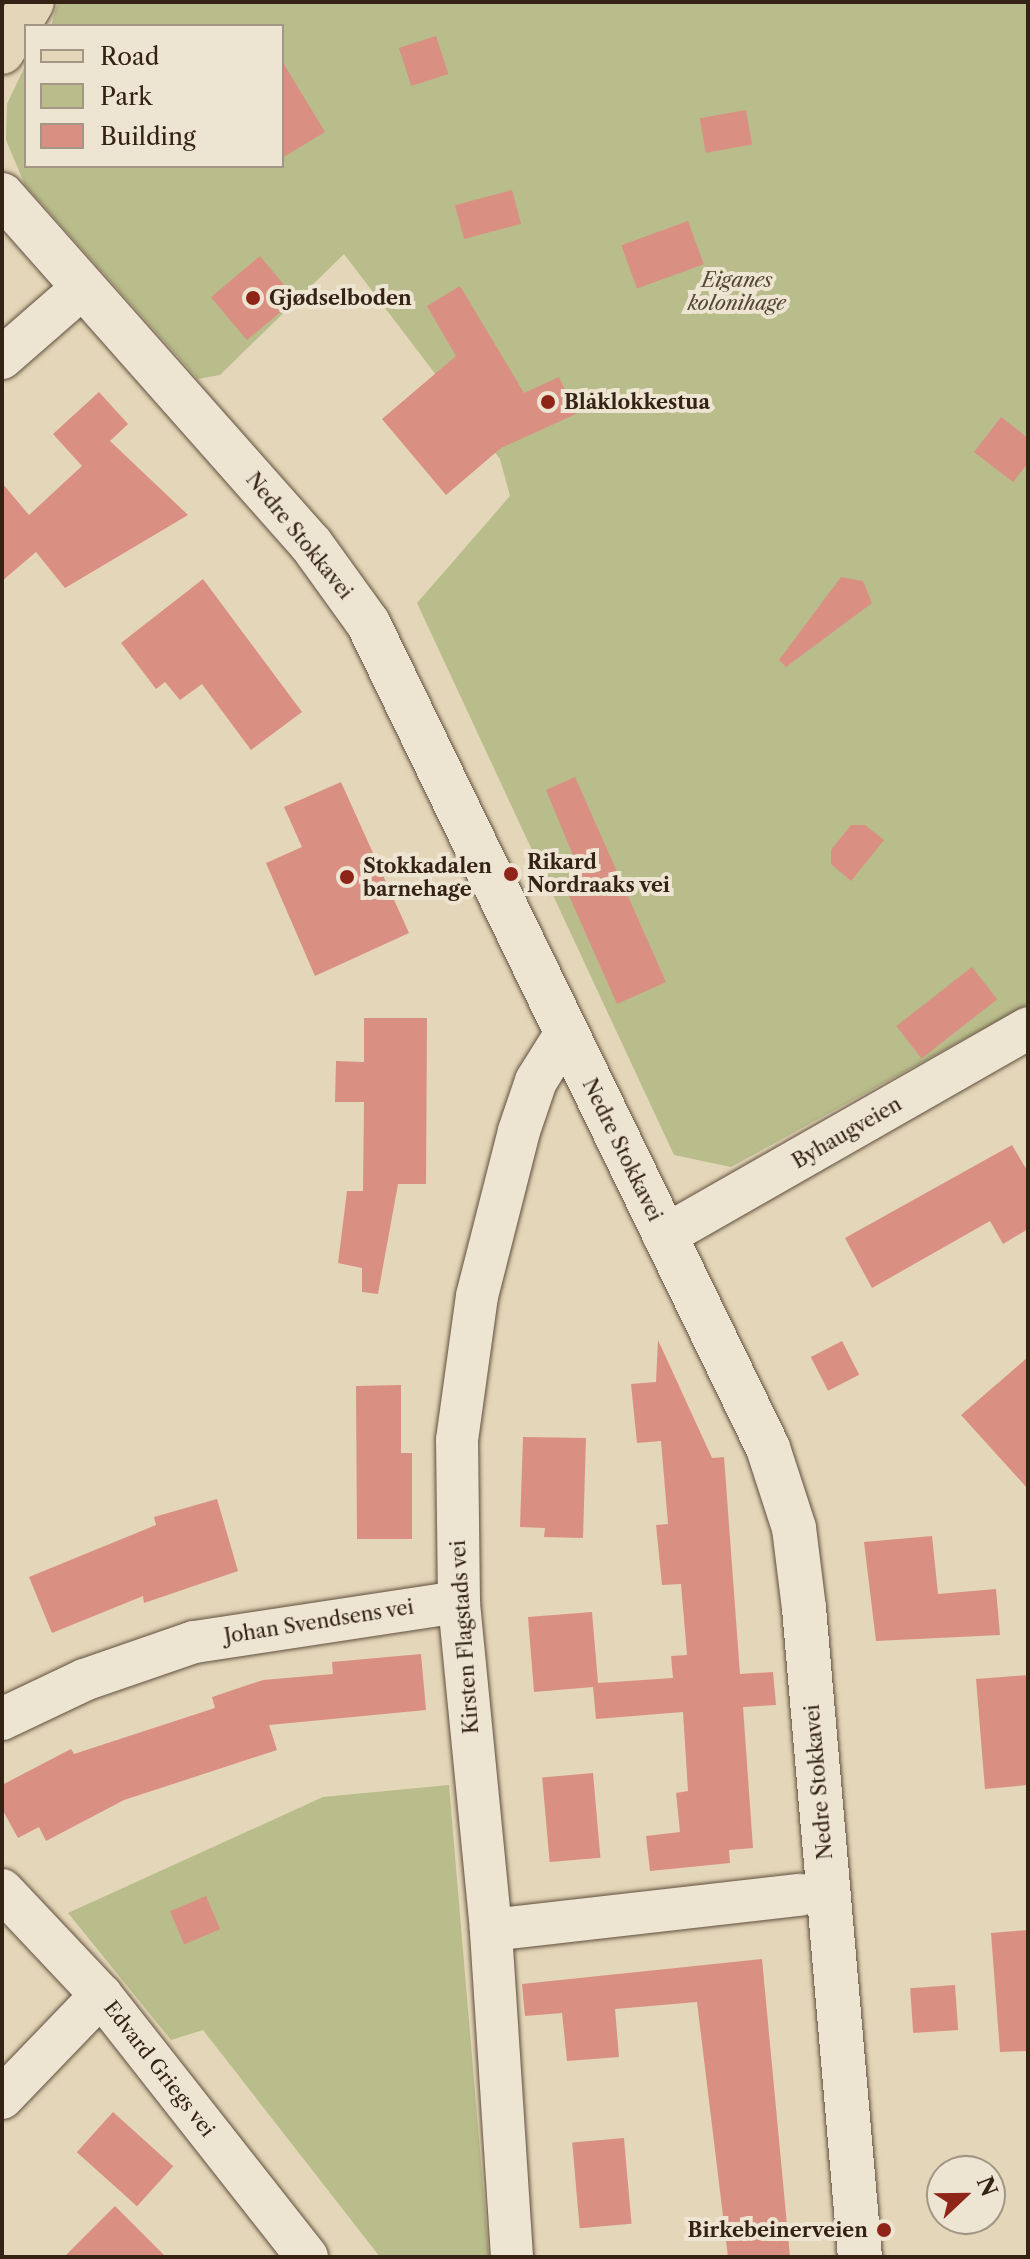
<!DOCTYPE html>
<meta charset="utf-8">
<style>
body{margin:0}
#map{position:relative;width:1030px;height:2259px;overflow:hidden;background:#e4d6b8;font-family:"Libre Caslon Text",serif}
div>[style]{position:absolute}
.green>*{inset:0;background:#b9bc8b}
.building>*{inset:0;background:#da8f83;transform-origin:0 0}
.roads{filter:drop-shadow(0 0 2px #604f3d) drop-shadow(0 0 2px #604f3d)}
.minor>*{height:42px;margin:-21px;padding:0 21px;transform-origin:21px;border-radius:21px;background:#ede4d1}
.secondary>*{height:44px;margin:-22px;padding:0 22px;transform-origin:22px;border-radius:22px;background:#ede4d1}
.primary>*{height:44px;margin:-22px;padding:0 22px;transform-origin:22px;border-radius:22px;background:#e4d6b8}
.dots>*{width:22px;height:22px;translate:-50% -50%;box-sizing:border-box;border:4px solid #ede4d1;border-radius:50%}
span{translate:-50% -50%;white-space:nowrap;text-align:center;line-height:1.15;-webkit-text-stroke:8px #ede4d1;paint-order:stroke}
.park-label{font-size:20px;color:#554832;font-style:italic}
.poi-label{font-size:20px;color:#342214;font-weight:700}
.left{translate:0 -50%;text-align:left}
.right{translate:-100% -50%;text-align:right}
.street-label{font-size:20px;color:#342214}
.frame{position:absolute;inset:0;border:4px solid #342214;pointer-events:none}
.legend{position:absolute;left:24px;top:24px;width:260px;height:144px;box-sizing:border-box;background:#ede4d1;border:2px solid #a39685;margin:0;padding:10px 14px;list-style:none;font-size:24px;color:#342214}
.legend li{display:flex;align-items:center;gap:16px;height:40px}
.legend b{width:40px;border:2px solid #a39685}
.north{position:absolute;left:926px;top:2155px;width:80px;height:80px;box-sizing:border-box;background:#ede4d1;border:2px solid #a39685;border-radius:50%;rotate:68deg;font-size:22px;font-weight:700;line-height:32px;text-align:center;color:#342214}
.north::after{content:'';display:block;margin:auto;width:28px;height:36px;background:#8f2418;clip-path:polygon(50% 0,100% 100%,50% 72%,0 100%)}
</style>
<div id="map">
<div class="green">
<div style="clip-path:polygon(58px 2px,1028px 2px,1028px 1004px,731px 1167px,674px 1155px,417px 603px,510px 496px,500px 459px,344px 254px,220px 375px,198px 379px,25px 185px,6px 140px,7px 104px,26px 64px,26px 166px,282px 166px,282px 26px,51px 26px)"></div>
<div style="clip-path:polygon(449px 1785px,489px 2257px,380px 2257px,203px 2030px,171px 2040px,68px 1913px,323px 1797px)"></div>
</div>
<div class="building">
<div style="left:436px;top:36px;width:40px;height:39px;rotate:72deg"></div>
<div style="clip-path:polygon(282px 61px,325px 132px,282px 158px)"></div>
<div style="left:746px;top:110px;width:35px;height:47px;rotate:80deg"></div>
<div style="left:512px;top:190px;width:35px;height:59px;rotate:75deg"></div>
<div style="left:688px;top:221px;width:46px;height:71px;rotate:70deg"></div>
<div style="left:260px;top:256px;width:56px;height:64px;rotate:50deg"></div>
<div style="clip-path:polygon(460px 286px,524px 393px,559px 377px,576px 414px,501px 448px,446px 495px,382px 419px,456px 356px,427px 306px)"></div>
<div style="clip-path:polygon(99px 392px,128px 424px,110px 441px,188px 515px,65px 588px,36px 552px,2px 581px,2px 483px,29px 515px,82px 466px,53px 434px)"></div>
<div style="clip-path:polygon(1001px 417px,1028px 438px,1028px 463px,1013px 482px,974px 452px)"></div>
<div style="clip-path:polygon(841px 577px,863px 581px,872px 603px,786px 667px,779px 660px)"></div>
<div style="clip-path:polygon(203px 579px,302px 712px,251px 750px,202px 684px,180px 700px,165px 682px,156px 689px,121px 643px)"></div>
<div style="clip-path:polygon(575px 777px,666px 982px,617px 1004px,562px 880px,580px 872px,546px 790px)"></div>
<div style="clip-path:polygon(341px 782px,409px 933px,315px 976px,266px 863px,302px 847px,284px 807px)"></div>
<div style="clip-path:polygon(851px 825px,865px 825px,884px 840px,851px 881px,831px 864px,831px 850px)"></div>
<div style="left:972px;top:967px;width:41px;height:96px;rotate:52deg"></div>
<div style="clip-path:polygon(364px 1018px,427px 1018px,426px 1184px,398px 1184px,378px 1294px,362px 1292px,362px 1268px,338px 1263px,347px 1191px,363px 1191px,364px 1102px,335px 1102px,336px 1061px,364px 1062px)"></div>
<div style="clip-path:polygon(1012px 1145px,1028px 1172px,1028px 1229px,1003px 1244px,990px 1221px,872px 1288px,845px 1238px)"></div>
<div style="clip-path:polygon(658px 1340px,712px 1458px,724px 1457px,740px 1674px,773px 1672px,776px 1705px,743px 1707px,753px 1848px,729px 1850px,730px 1863px,650px 1871px,646px 1836px,680px 1832px,676px 1793px,688px 1791px,683px 1712px,596px 1719px,593px 1687px,534px 1692px,528px 1617px,592px 1612px,598px 1683px,673px 1678px,671px 1656px,687px 1655px,681px 1584px,662px 1585px,656px 1525px,668px 1524px,661px 1441px,637px 1443px,631px 1384px,656px 1382px)"></div>
<div style="left:842px;top:1341px;width:38px;height:35px;rotate:63deg"></div>
<div style="clip-path:polygon(1028px 1357px,1028px 1489px,961px 1415px)"></div>
<div style="clip-path:polygon(401px 1385px,401px 1453px,412px 1453px,412px 1539px,357px 1539px,356px 1386px)"></div>
<div style="clip-path:polygon(523px 1437px,586px 1438px,583px 1538px,544px 1537px,545px 1528px,520px 1527px)"></div>
<div style="clip-path:polygon(217px 1499px,238px 1571px,144px 1603px,143px 1596px,52px 1633px,29px 1577px,156px 1525px,154px 1517px)"></div>
<div style="clip-path:polygon(932px 1536px,938px 1594px,996px 1589px,1000px 1635px,876px 1641px,864px 1542px)"></div>
<div style="clip-path:polygon(421px 1654px,426px 1710px,269px 1725px,277px 1750px,124px 1800px,46px 1841px,39px 1827px,18px 1838px,2px 1809px,2px 1785px,71px 1749px,74px 1754px,215px 1708px,212px 1697px,263px 1680px,333px 1674px,332px 1662px)"></div>
<div style="clip-path:polygon(1028px 1675px,1028px 1785px,985px 1789px,976px 1679px)"></div>
<div style="left:593px;top:1773px;width:85px;height:51px;rotate:85deg"></div>
<div style="left:206px;top:1896px;width:36px;height:39px;rotate:67deg"></div>
<div style="clip-path:polygon(1028px 1930px,1028px 2051px,1000px 2052px,991px 1933px)"></div>
<div style="clip-path:polygon(762px 1959px,790px 2257px,728px 2257px,697px 2002px,615px 2009px,619px 2057px,567px 2061px,562px 2013px,525px 2016px,522px 1984px)"></div>
<div style="left:955px;top:1985px;width:45px;height:45px;rotate:86deg"></div>
<div style="left:113px;top:2112px;width:81px;height:54px;rotate:42deg"></div>
<div style="left:624px;top:2138px;width:86px;height:52px;rotate:85deg"></div>
<div style="clip-path:polygon(115px 2206px,166px 2257px,64px 2257px)"></div>
</div>
<div class="roads">
<div class="minor">
<div style="left:2px;top:358px;width:105px;rotate:-41.1deg"></div>
<div style="left:664px;top:1236px;width:419px;rotate:-29.7deg"></div>
<div style="left:2px;top:1719px;width:91px;rotate:-25.4deg"></div>
<div style="left:84px;top:1680px;width:116px;rotate:-19.1deg"></div>
<div style="left:194px;top:1642px;width:268px;rotate:-8.6deg"></div>
<div style="left:2px;top:1890px;width:144px;rotate:46.7deg"></div>
<div style="left:101px;top:1995px;width:333px;rotate:51.8deg"></div>
<div style="left:491px;top:1930px;width:311px;rotate:-6.5deg"></div>
<div style="left:2px;top:2098px;width:143px;rotate:-46.1deg"></div>
<div style="left:512px;top:2257px;width:328px;rotate:-93.7deg"></div>
<div style="left:491px;top:1930px;width:330px;rotate:-95.6deg"></div>
<div style="left:459px;top:1602px;width:162px;rotate:-90.7deg"></div>
<div style="left:457px;top:1440px;width:145px;rotate:-82.1deg"></div>
<div style="left:477px;top:1296px;width:170px;rotate:-75.7deg"></div>
<div style="left:519px;top:1131px;width:53px;rotate:-71.2deg"></div>
<div style="left:536px;top:1081px;width:57px;rotate:-58deg"></div>
</div>
<div class="secondary">
<div style="left:2px;top:195px;width:466px;rotate:48.5deg"></div>
<div style="left:311px;top:544px;width:97px;rotate:54.2deg"></div>
<div style="left:368px;top:623px;width:917px;rotate:64.13deg"></div>
<div style="left:768px;top:1448px;width:84px;rotate:72deg"></div>
<div style="left:794px;top:1528px;width:81px;rotate:82.9deg"></div>
<div style="left:804px;top:1608px;width:651px;rotate:85.07deg"></div>
</div>
<div class="primary">
<div style="left:2px;top:52px;width:58px;rotate:-59deg"></div>
</div>
</div>
<div class="dots">
<div style="left:253px;top:298px;background:#8f2418"></div>
<div style="left:548px;top:402px;background:#8f2418"></div>
<div style="left:511px;top:874px;background:#8f2418"></div>
<div style="left:347px;top:877px;background:#8f2418"></div>
<div style="left:884px;top:2230px;background:#8f2418"></div>
</div>
<div class="park-label">
<span style="left:737px;top:292px">Eiganes<br>kolonihage</span>
</div>
<div class="poi-label">
<span class="left" style="left:269px;top:298px">Gjødselboden</span>
<span class="left" style="left:564px;top:402px">Blåklokkestua</span>
<span class="left" style="left:527px;top:874px">Rikard<br>Nordraaks vei</span>
<span class="left" style="left:363px;top:878px">Stokkadalen<br>barnehage</span>
<span class="right" style="left:868px;top:2230px">Birkebeinerveien</span>
</div>
<div class="street-label">
<span style="left:299px;top:536px;rotate:51deg">Nedre Stokkavei</span>
<span style="left:847px;top:1133px;rotate:-30deg">Byhaugveien</span>
<span style="left:622px;top:1150px;rotate:64deg">Nedre Stokkavei</span>
<span style="left:319px;top:1622px;rotate:-9deg">Johan Svendsens vei</span>
<span style="left:465px;top:1637px;rotate:-94deg">Kirsten Flagstads vei</span>
<span style="left:819px;top:1782px;rotate:-95deg">Nedre Stokkavei</span>
<span style="left:159px;top:2069px;rotate:52deg">Edvard Griegs vei</span>
</div>
<div class="frame"></div>
<ul class="legend">
<li><b style="height:10px;background:#e4d6b8"></b>Road</li>
<li><b style="height:22px;background:#b9bc8b"></b>Park</li>
<li><b style="height:22px;background:#da8f83"></b>Building</li>
</ul>
<div class="north">N</div>
</div>
